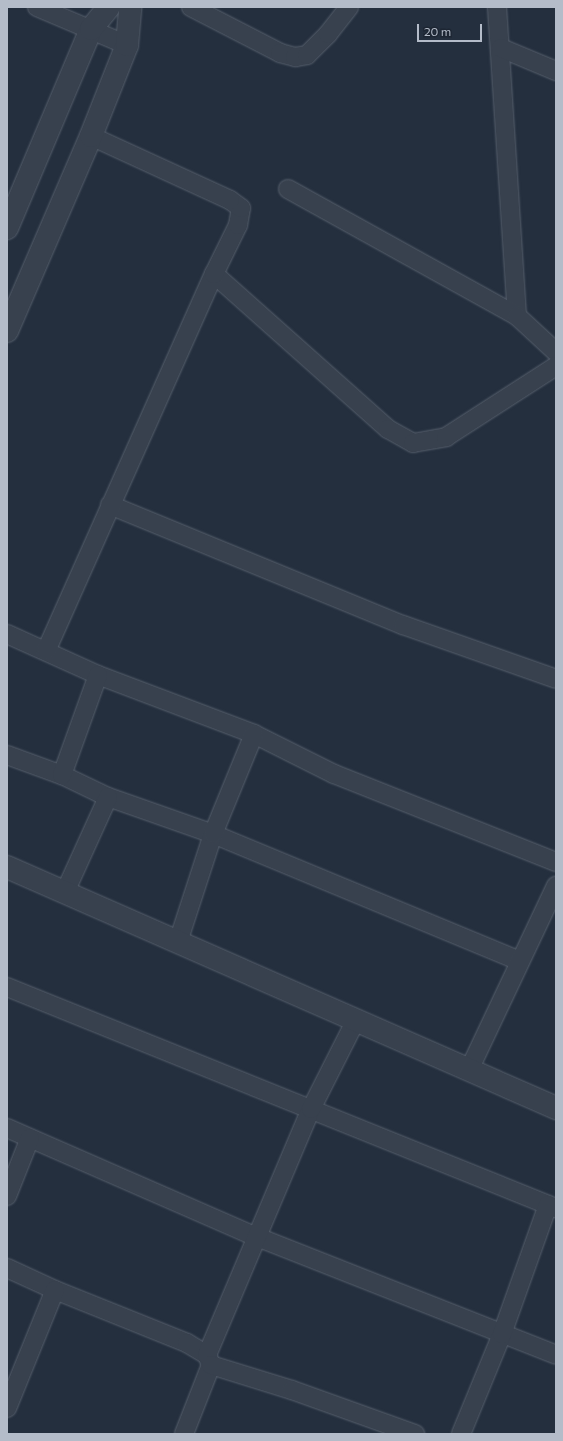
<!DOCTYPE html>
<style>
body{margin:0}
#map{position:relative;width:563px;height:1441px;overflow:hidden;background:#242f3e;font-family:Commissioner,sans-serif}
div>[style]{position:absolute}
.roads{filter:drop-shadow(0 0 1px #565f6c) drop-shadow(0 0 1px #565f6c)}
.minor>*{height:18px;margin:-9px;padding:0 9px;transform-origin:9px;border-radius:9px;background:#38414e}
.tertiary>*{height:22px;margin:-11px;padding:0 11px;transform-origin:11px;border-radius:11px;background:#38414e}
span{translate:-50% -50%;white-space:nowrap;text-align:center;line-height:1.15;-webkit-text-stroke:3px #1d2633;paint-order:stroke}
.frame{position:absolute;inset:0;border:8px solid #b4bcc9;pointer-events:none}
.scale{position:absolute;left:417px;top:24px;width:65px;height:18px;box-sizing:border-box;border:2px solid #b4bcc9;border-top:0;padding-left:5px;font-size:12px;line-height:14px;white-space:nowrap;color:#b4bcc9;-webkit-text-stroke:3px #1d2633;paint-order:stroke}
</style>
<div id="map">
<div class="roads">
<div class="minor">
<div style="left:37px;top:7px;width:98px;rotate:22.9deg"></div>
<div style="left:191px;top:7px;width:100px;rotate:27.3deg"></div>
<div style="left:280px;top:53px;width:16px;rotate:15deg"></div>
<div style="left:295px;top:57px;width:12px;rotate:-9deg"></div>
<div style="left:307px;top:55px;width:30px;rotate:-45deg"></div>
<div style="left:328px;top:34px;width:34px;rotate:-52deg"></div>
<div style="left:497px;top:7px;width:310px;rotate:86.3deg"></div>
<div style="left:501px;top:48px;width:60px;rotate:22.7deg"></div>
<div style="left:288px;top:189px;width:262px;rotate:29deg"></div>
<div style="left:517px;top:316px;width:53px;rotate:42.7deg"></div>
<div style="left:214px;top:274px;width:233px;rotate:41.7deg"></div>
<div style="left:388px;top:429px;width:29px;rotate:29deg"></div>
<div style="left:413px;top:443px;width:34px;rotate:-10deg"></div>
<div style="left:446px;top:437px;width:131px;rotate:-32.8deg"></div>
<div style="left:110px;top:505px;width:317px;rotate:22.3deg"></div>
<div style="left:403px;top:625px;width:162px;rotate:19.4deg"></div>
<div style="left:7px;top:634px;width:100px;rotate:24.3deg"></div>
<div style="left:98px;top:675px;width:167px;rotate:20.7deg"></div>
<div style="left:254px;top:734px;width:89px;rotate:26.6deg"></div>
<div style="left:334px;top:774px;width:239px;rotate:21.6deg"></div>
<div style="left:46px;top:651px;width:413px;rotate:-66deg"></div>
<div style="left:214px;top:274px;width:55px;rotate:-63.9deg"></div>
<div style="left:238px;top:225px;width:17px;rotate:-80deg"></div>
<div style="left:241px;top:208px;width:14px;rotate:-144deg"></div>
<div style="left:230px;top:200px;width:153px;rotate:-155.3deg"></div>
<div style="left:7px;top:755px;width:59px;rotate:20deg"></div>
<div style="left:62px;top:775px;width:51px;rotate:25.6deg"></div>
<div style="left:108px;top:797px;width:111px;rotate:19.4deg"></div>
<div style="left:213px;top:834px;width:331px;rotate:22.5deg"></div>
<div style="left:62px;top:775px;width:106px;rotate:-70.2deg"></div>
<div style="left:65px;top:892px;width:104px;rotate:-65.6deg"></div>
<div style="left:178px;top:942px;width:114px;rotate:-72deg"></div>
<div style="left:213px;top:834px;width:108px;rotate:-67.7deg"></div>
<div style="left:7px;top:987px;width:592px;rotate:21.93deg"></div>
<div style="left:469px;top:1070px;width:204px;rotate:-64.7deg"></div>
<div style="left:7px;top:1128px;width:273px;rotate:23.6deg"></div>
<div style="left:257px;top:1237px;width:321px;rotate:21.5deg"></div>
<div style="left:7px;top:1196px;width:62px;rotate:-68.4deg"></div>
<div style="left:7px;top:1268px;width:53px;rotate:24.6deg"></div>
<div style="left:55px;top:1290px;width:142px;rotate:21.9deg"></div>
<div style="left:187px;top:1343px;width:23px;rotate:31deg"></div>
<div style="left:207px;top:1355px;width:11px;rotate:68deg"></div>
<div style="left:211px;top:1365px;width:74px;rotate:111.4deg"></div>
<div style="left:207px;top:1355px;width:267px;rotate:-67.1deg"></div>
<div style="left:311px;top:1109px;width:100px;rotate:-63.2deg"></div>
<div style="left:211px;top:1365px;width:85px;rotate:17.2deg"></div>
<div style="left:292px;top:1390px;width:131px;rotate:19.7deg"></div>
<div style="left:7px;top:1408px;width:127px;rotate:-67.9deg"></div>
<div style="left:461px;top:1434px;width:108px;rotate:-67.7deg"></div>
<div style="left:502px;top:1334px;width:137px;rotate:-70.4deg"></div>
</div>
<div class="tertiary">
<div style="left:7px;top:228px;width:216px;rotate:-67.1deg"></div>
<div style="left:91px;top:29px;width:28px;rotate:-51deg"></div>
<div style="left:7px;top:331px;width:212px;rotate:-66.7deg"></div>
<div style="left:91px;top:136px;width:98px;rotate:-68.4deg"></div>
<div style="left:127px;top:45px;width:38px;rotate:-85deg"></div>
<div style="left:7px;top:867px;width:600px;rotate:23.7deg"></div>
</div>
</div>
<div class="frame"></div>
<div class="scale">20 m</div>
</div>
